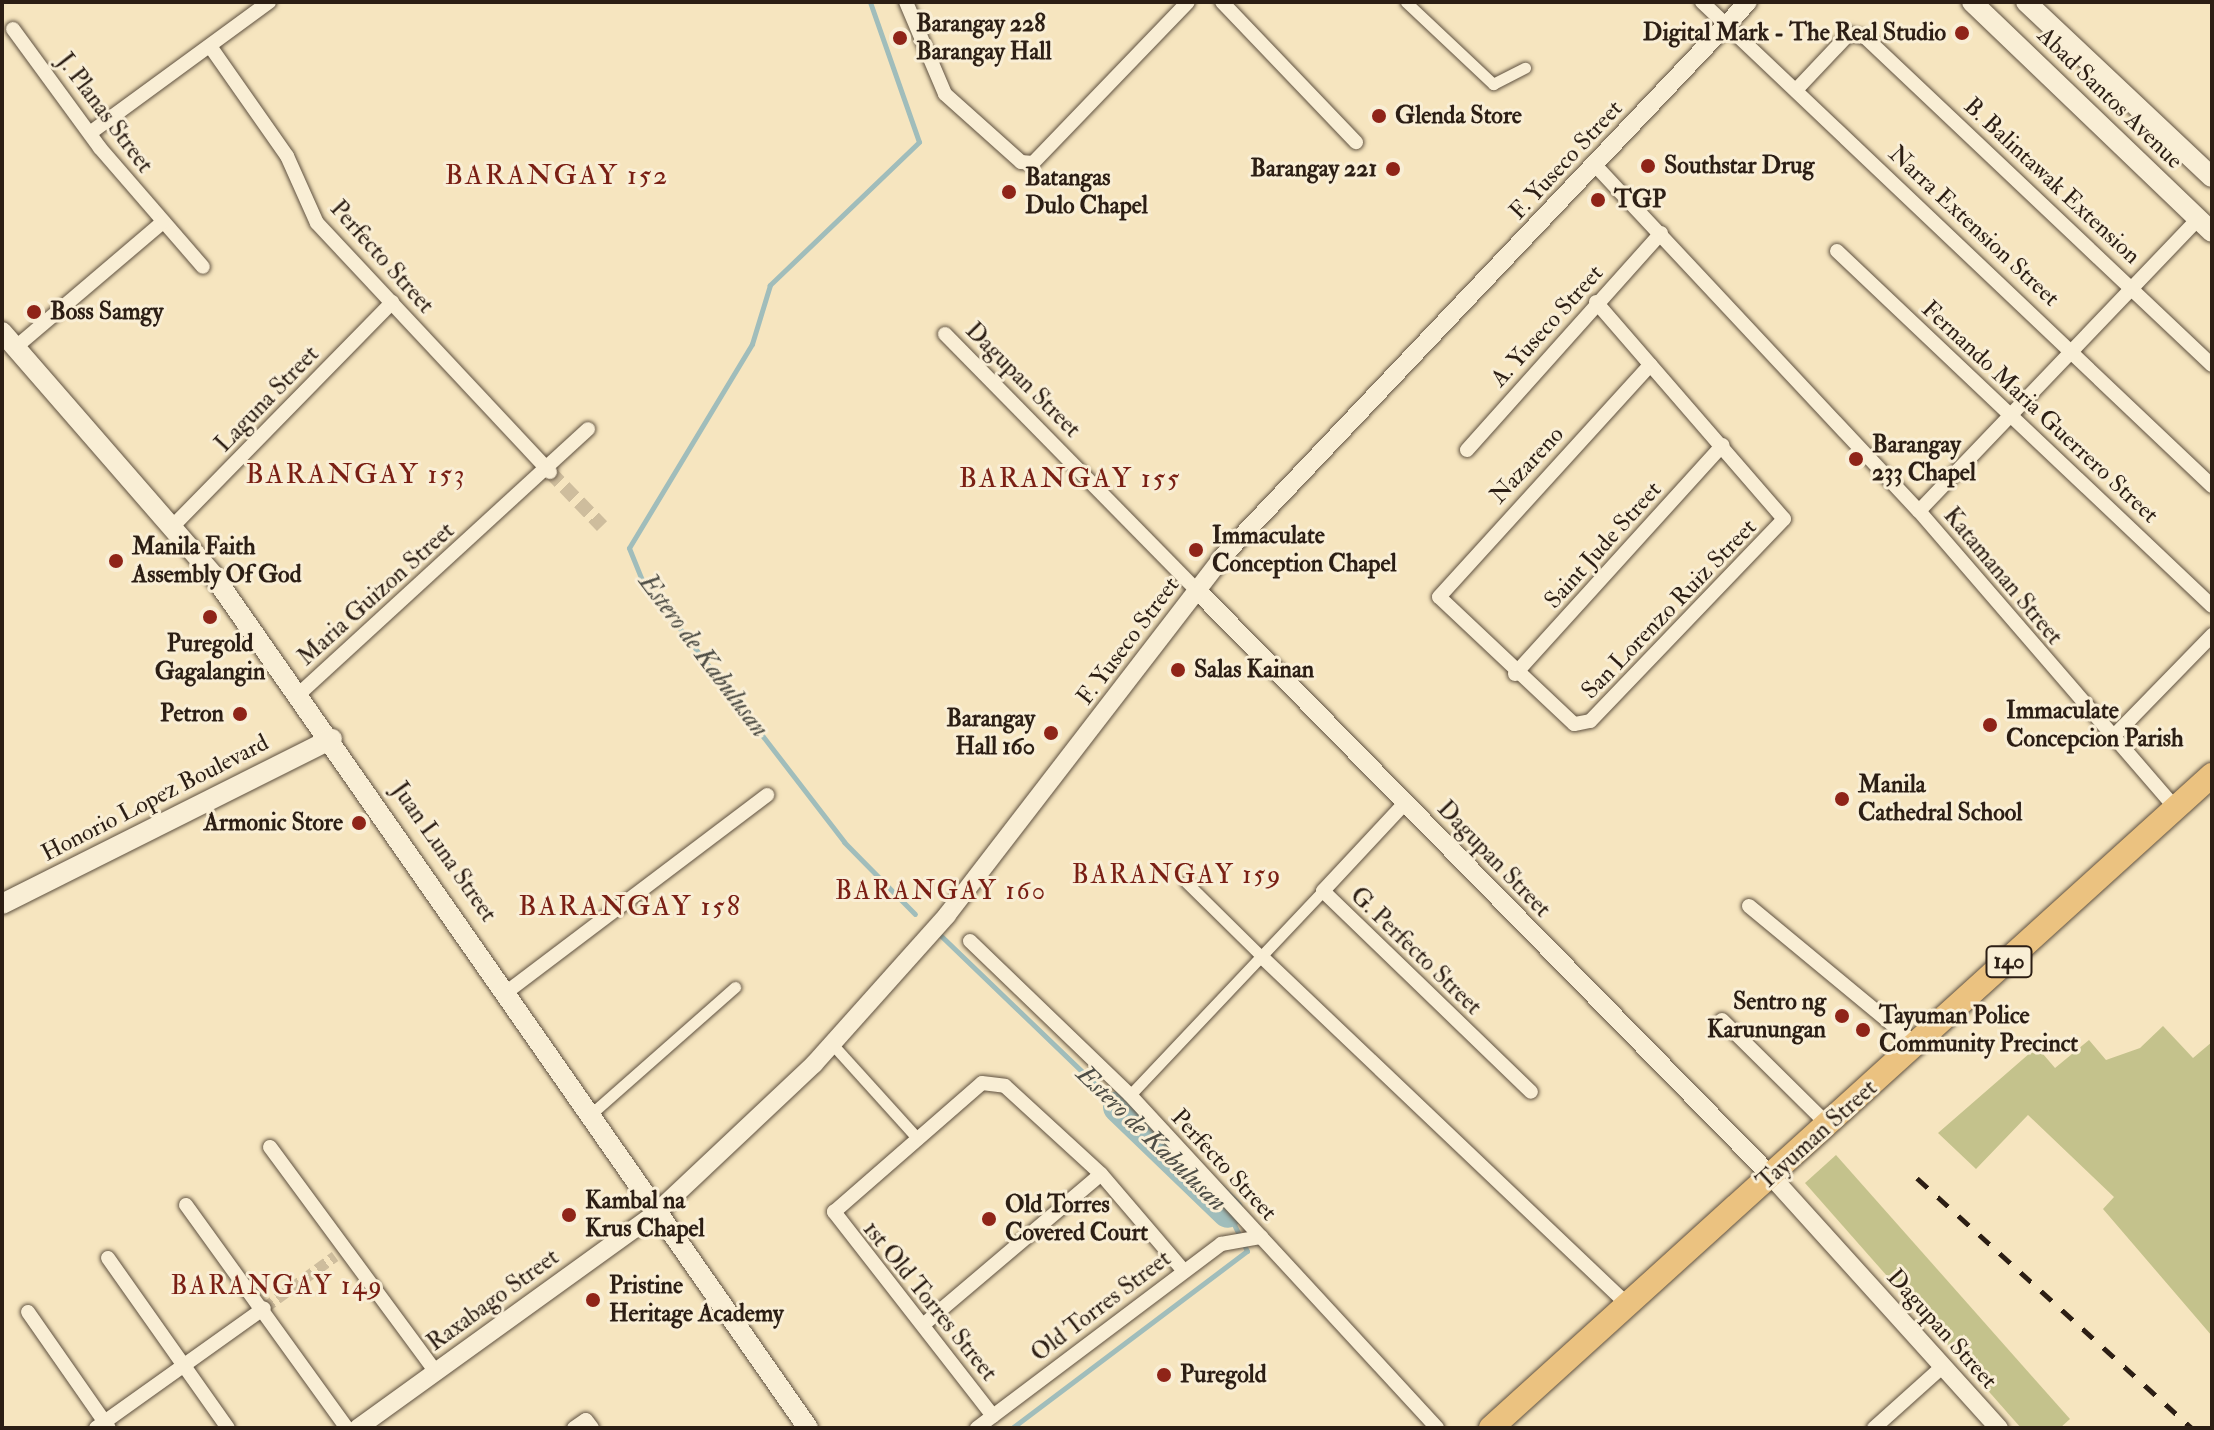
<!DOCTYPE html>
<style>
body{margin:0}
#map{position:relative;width:2214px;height:1430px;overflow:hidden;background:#f6e5bf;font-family:"IM FELL Double Pica",serif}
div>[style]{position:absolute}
.green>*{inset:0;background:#c4c28c}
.stream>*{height:5px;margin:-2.5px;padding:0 2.5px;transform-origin:2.5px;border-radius:2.5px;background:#a0bdbb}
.river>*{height:32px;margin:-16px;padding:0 16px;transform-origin:16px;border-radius:16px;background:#a0bdbb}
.pedestrian-tunnel>*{height:11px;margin-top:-5.5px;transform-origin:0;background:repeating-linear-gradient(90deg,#cebd9d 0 11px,transparent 0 16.5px)}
.minor-tunnel>*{height:14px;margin-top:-7px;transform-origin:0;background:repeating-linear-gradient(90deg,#cebd9d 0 14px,transparent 0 21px)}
.roads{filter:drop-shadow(0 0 2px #5e503f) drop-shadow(0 0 2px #5e503f)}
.pedestrian>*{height:11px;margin:-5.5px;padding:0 5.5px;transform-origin:5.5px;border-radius:5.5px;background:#f9eed5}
.minor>*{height:14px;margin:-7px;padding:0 7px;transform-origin:7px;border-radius:7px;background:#f9eed5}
.tertiary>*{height:18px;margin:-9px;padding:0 9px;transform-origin:9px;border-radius:9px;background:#f9eed5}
.secondary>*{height:20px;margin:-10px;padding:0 10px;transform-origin:10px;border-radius:10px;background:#f9eed5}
.primary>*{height:24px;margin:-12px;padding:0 12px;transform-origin:12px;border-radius:12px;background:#ebc280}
.rail>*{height:5px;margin-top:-2.5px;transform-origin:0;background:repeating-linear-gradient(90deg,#2c1e14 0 14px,transparent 0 28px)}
.dots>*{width:22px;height:22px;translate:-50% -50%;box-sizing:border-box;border:4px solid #f9eed5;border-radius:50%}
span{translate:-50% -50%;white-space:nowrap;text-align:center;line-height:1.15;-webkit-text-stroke:6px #f9eed5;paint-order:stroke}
.shield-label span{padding:2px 6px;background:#f9eed5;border:2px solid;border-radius:6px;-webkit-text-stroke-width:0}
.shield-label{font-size:22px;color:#2c1e14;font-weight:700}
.poi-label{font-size:24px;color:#2c1e14;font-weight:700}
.left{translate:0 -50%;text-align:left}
.right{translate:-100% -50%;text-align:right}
.street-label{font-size:24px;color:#2c1e14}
.water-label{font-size:26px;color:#4f4e46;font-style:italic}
.neighbourhood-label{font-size:26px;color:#7a1f14;letter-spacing:2px}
.quarter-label{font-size:28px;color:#7a1f14;letter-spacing:2px}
.frame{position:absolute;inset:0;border:4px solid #2c1e14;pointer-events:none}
</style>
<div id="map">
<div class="green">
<div style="clip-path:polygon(2163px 1026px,2193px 1058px,2212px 1042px,2212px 1336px,2103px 1209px,2114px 1197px,2028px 1115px,1976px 1169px,1938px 1133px,2037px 1047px,2055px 1068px,2089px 1040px,2106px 1060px,2140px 1048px)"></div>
<div style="clip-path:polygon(1836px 1155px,2070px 1419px,2060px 1428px,2021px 1428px,1805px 1183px)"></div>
</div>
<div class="stream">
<div style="left:870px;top:2px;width:148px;rotate:70.7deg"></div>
<div style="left:919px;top:142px;width:207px;rotate:136.2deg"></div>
<div style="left:770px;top:285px;width:62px;rotate:107deg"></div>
<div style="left:752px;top:344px;width:238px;rotate:121.1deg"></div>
<div style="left:629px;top:548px;width:32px;rotate:68deg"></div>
<div style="left:641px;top:578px;width:333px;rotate:52.4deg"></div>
<div style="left:844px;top:842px;width:101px;rotate:45.4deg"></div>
<div style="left:936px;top:931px;width:254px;rotate:43.9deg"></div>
<div style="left:1012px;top:1428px;width:294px;rotate:-37deg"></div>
<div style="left:1247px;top:1251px;width:43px;rotate:-116deg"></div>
</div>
<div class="river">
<div style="left:1119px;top:1107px;width:151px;rotate:43.9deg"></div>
</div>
<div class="pedestrian-tunnel">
<div style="left:264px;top:1308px;width:88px;rotate:-36.2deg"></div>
</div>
<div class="minor-tunnel">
<div style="left:550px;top:472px;width:75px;rotate:46.1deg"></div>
</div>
<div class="roads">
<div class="pedestrian">
<div style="left:1406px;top:2px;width:120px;rotate:43.3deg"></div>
<div style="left:1493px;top:84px;width:36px;rotate:-27deg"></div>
<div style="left:1186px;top:882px;width:107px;rotate:44.6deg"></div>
<div style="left:833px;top:1045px;width:127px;rotate:47.9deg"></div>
<div style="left:1130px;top:1095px;width:281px;rotate:-46.6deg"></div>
<div style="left:591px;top:1114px;width:192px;rotate:-41.4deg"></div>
</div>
<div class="minor">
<div style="left:906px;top:2px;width:100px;rotate:67deg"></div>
<div style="left:945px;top:94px;width:102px;rotate:41.8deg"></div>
<div style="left:1021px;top:162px;width:12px;rotate:5deg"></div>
<div style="left:1033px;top:163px;width:223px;rotate:-46.1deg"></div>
<div style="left:1222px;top:2px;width:194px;rotate:46.3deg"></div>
<div style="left:1702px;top:2px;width:703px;rotate:43.5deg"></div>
<div style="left:13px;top:29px;width:147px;rotate:53.8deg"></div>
<div style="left:100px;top:148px;width:157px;rotate:49.1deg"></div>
<div style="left:212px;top:49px;width:131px;rotate:55deg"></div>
<div style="left:287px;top:156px;width:73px;rotate:65.9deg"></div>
<div style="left:317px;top:223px;width:341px;rotate:46.9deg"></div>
<div style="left:1796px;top:90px;width:77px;rotate:-46.6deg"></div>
<div style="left:1849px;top:34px;width:16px;rotate:11deg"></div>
<div style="left:1865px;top:37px;width:477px;rotate:43.4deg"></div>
<div style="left:90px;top:133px;width:222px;rotate:-36.2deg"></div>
<div style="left:1595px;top:165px;width:474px;rotate:46.9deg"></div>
<div style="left:1919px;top:511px;width:394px;rotate:49.2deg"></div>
<div style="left:1837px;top:251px;width:516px;rotate:43.43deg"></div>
<div style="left:1596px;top:302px;width:287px;rotate:49.1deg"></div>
<div style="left:1784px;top:519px;width:280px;rotate:133.8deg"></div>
<div style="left:1590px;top:721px;width:16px;rotate:169deg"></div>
<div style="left:1574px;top:724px;width:185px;rotate:-136.7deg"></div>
<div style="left:1439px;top:597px;width:314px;rotate:-47.7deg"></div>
<div style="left:945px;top:334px;width:359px;rotate:45.5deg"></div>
<div style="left:16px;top:347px;width:193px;rotate:-40.4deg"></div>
<div style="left:1467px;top:450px;width:291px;rotate:-48.2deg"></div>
<div style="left:1919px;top:511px;width:404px;rotate:-46.3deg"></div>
<div style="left:174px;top:525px;width:312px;rotate:-45.6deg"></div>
<div style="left:1515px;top:674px;width:309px;rotate:-47.8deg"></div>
<div style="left:299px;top:694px;width:392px;rotate:-42.5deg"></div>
<div style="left:2112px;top:738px;width:144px;rotate:-45.8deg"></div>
<div style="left:1405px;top:803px;width:120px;rotate:133deg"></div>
<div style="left:1323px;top:891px;width:289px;rotate:44deg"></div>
<div style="left:1749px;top:906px;width:219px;rotate:39.6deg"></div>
<div style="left:970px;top:941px;width:222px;rotate:43.9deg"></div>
<div style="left:1130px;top:1095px;width:453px;rotate:47.3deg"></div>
<div style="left:1262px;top:957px;width:505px;rotate:43.56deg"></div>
<div style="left:508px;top:991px;width:325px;rotate:-37.1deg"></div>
<div style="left:1722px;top:1020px;width:149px;rotate:44.7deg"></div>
<div style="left:270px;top:1147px;width:280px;rotate:53.6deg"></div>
<div style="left:186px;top:1205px;width:275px;rotate:54.2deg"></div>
<div style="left:108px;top:1258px;width:208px;rotate:54.8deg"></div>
<div style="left:28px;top:1312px;width:141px;rotate:55.1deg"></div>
<div style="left:923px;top:1325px;width:233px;rotate:-40.3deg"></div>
<div style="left:993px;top:1416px;width:259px;rotate:-127.9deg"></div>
<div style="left:834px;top:1212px;width:196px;rotate:-41.1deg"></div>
<div style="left:982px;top:1083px;width:23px;rotate:7deg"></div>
<div style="left:1005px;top:1086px;width:130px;rotate:42.5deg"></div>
<div style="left:1101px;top:1174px;width:126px;rotate:49.5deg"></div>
<div style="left:96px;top:1428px;width:206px;rotate:-35.5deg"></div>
<div style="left:574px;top:1428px;width:14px;rotate:-34deg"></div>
<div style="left:586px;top:1420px;width:10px;rotate:53deg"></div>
<div style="left:977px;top:1428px;width:306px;rotate:-37deg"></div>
<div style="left:1221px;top:1244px;width:41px;rotate:-9.9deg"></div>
<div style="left:1874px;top:1428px;width:93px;rotate:-41.9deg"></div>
</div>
<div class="tertiary">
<div style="left:1197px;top:590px;width:820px;rotate:45.59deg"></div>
<div style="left:1771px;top:1176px;width:340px;rotate:47.9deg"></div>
<div style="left:358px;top:1428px;width:369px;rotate:-35.8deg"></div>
<div style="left:657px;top:1212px;width:216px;rotate:-43.3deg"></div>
<div style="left:814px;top:1064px;width:200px;rotate:-48.2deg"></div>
<div style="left:947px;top:915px;width:453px;rotate:-52.4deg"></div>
<div style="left:1223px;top:556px;width:763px;rotate:-46.54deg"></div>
</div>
<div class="secondary">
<div style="left:1972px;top:2px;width:332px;rotate:43.8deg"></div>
<div style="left:2026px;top:2px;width:255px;rotate:43.3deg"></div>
<div style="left:2px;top:332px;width:322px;rotate:49deg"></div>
<div style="left:213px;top:575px;width:1040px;rotate:55.1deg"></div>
<div style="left:2px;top:904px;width:369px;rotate:-26.6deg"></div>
</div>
<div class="primary">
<div style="left:1491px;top:1428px;width:973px;rotate:-42.17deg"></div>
</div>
</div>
<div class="rail">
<div style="left:1917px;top:1178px;width:372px;rotate:42.3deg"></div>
</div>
<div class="dots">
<div style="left:1962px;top:33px;background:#8f2418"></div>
<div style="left:900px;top:38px;background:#8f2418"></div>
<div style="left:1379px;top:116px;background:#8f2418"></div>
<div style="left:1648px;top:166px;background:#8f2418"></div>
<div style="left:1393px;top:169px;background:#8f2418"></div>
<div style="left:1009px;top:192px;background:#8f2418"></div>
<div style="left:1598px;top:200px;background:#8f2418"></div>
<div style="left:34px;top:312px;background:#8f2418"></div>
<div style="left:1856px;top:459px;background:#8f2418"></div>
<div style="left:1196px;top:550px;background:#8f2418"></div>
<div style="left:116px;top:561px;background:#8f2418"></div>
<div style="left:210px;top:617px;background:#8f2418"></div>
<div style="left:1178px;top:670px;background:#8f2418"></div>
<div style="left:240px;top:714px;background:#8f2418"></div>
<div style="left:1990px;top:725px;background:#8f2418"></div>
<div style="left:1051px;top:733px;background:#8f2418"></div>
<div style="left:1842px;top:799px;background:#8f2418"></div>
<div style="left:359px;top:823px;background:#8f2418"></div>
<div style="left:1842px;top:1016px;background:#8f2418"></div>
<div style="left:1863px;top:1030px;background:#8f2418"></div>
<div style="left:569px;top:1215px;background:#8f2418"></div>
<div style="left:989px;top:1219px;background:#8f2418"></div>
<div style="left:593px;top:1300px;background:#8f2418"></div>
<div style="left:1164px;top:1375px;background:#8f2418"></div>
</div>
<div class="shield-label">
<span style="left:2009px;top:962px">140</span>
</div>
<div class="poi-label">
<span class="left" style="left:916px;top:38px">Barangay 228<br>Barangay Hall</span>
<span class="right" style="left:1946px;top:33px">Digital Mark - The Real Studio</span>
<span class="left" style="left:1395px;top:116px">Glenda Store</span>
<span class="left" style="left:1664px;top:166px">Southstar Drug</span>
<span class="right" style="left:1377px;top:169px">Barangay 221</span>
<span class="left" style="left:1025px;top:192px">Batangas<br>Dulo Chapel</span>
<span class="left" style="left:1614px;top:200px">TGP</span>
<span class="left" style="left:50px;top:312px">Boss Samgy</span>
<span class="left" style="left:1872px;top:459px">Barangay<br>233 Chapel</span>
<span class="left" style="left:1212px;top:550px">Immaculate<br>Conception Chapel</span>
<span class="left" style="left:132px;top:561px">Manila Faith<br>Assembly Of God</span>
<span style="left:210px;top:658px">Puregold<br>Gagalangin</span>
<span class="left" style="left:1194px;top:670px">Salas Kainan</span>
<span class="left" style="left:2006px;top:725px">Immaculate<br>Concepcion Parish</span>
<span class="right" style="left:224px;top:714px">Petron</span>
<span class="right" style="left:1035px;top:733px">Barangay<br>Hall 160</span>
<span class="left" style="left:1858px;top:799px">Manila<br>Cathedral School</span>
<span class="right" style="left:343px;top:823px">Armonic Store</span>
<span class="right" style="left:1826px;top:1016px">Sentro ng<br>Karunungan</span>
<span class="left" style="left:1879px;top:1030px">Tayuman Police<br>Community Precinct</span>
<span class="left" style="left:585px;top:1215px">Kambal na<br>Krus Chapel</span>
<span class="left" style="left:1005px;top:1219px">Old Torres<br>Covered Court</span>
<span class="left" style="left:609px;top:1300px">Pristine<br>Heritage Academy</span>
<span class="left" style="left:1180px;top:1375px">Puregold</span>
</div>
<div class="street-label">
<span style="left:2110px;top:98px;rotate:44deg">Abad Santos Avenue</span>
<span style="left:105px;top:113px;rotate:53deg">J. Planas Street</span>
<span style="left:1566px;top:160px;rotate:-47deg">F. Yuseco Street</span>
<span style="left:2052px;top:181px;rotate:43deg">B. Balintawak Extension</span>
<span style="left:1974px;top:226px;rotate:43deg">Narra Extension Street</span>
<span style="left:382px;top:257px;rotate:48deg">Perfecto Street</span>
<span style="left:1547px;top:326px;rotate:-48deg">A. Yuseco Street</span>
<span style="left:1023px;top:380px;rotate:45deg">Dagupan Street</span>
<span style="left:267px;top:399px;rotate:-46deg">Laguna Street</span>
<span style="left:2040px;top:412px;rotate:43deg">Fernando Maria Guerrero Street</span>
<span style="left:1527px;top:465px;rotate:-47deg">Nazareno</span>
<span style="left:1603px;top:545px;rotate:-48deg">Saint Jude Street</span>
<span style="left:2003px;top:576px;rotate:50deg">Katamanan Street</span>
<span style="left:376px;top:594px;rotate:-42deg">Maria Guizon Street</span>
<span style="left:1669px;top:609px;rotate:-46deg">San Lorenzo Ruiz Street</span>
<span style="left:1128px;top:641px;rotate:-53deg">F. Yuseco Street</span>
<span style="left:155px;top:798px;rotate:-27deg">Honorio Lopez Boulevard</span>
<span style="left:444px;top:852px;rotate:55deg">Juan Luna Street</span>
<span style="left:1494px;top:859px;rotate:46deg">Dagupan Street</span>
<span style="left:1416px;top:951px;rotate:44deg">G. Perfecto Street</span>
<span style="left:1817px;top:1135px;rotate:-42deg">Tayuman Street</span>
<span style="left:1224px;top:1165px;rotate:47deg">Perfecto Street</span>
<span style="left:493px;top:1300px;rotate:-36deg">Raxabago Street</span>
<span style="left:930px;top:1301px;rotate:51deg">1st Old Torres Street</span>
<span style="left:1101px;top:1306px;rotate:-37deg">Old Torres Street</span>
<span style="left:1942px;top:1329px;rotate:48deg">Dagupan Street</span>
</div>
<div class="water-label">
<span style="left:703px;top:656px;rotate:53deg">Estero de Kabulusan</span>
<span style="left:1151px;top:1139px;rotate:44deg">Estero de Kabulusan</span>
</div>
<div class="neighbourhood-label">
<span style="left:1177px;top:876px">BARANGAY 159</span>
<span style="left:941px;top:892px">BARANGAY 160</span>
<span style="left:277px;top:1287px">BARANGAY 149</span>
</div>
<div class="quarter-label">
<span style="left:557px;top:176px">BARANGAY 152</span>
<span style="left:356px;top:475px">BARANGAY 153</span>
<span style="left:1070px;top:479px">BARANGAY 155</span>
<span style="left:630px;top:907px">BARANGAY 158</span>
</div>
<div class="frame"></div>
</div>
